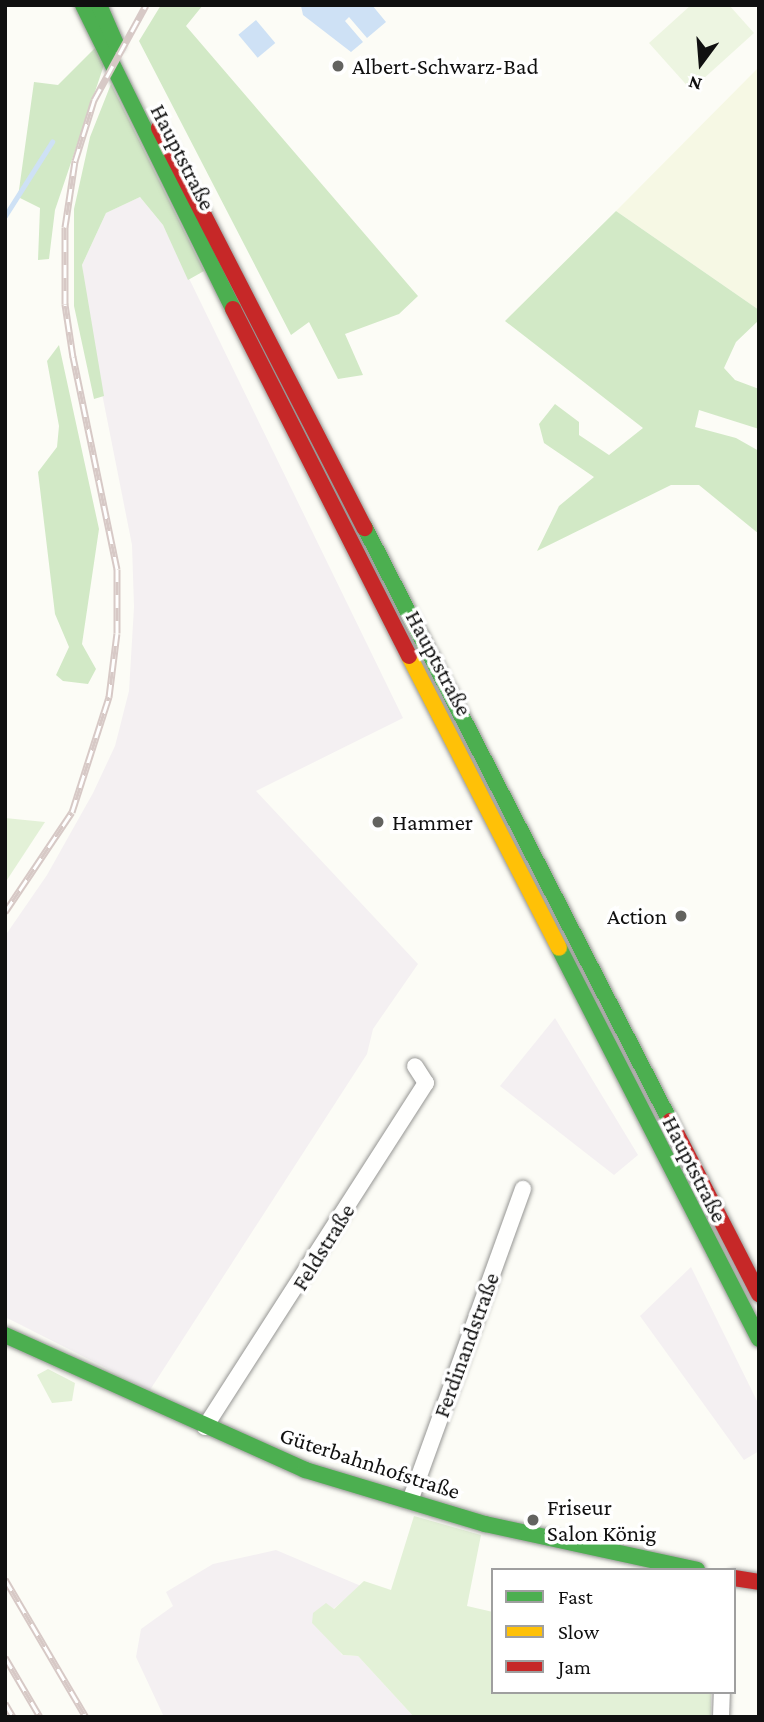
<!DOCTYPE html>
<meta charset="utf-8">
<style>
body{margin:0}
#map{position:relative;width:764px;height:1722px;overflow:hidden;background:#fcfcf6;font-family:"Crimson Pro",serif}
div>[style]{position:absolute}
.industrial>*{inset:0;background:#f4f0f2}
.farmland>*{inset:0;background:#f6f8e4}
.green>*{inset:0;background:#e3f1d7}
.forest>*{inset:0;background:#d2e9c6}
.pitch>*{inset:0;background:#edf5e1}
.water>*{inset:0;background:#cee1f5;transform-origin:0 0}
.stream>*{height:4.5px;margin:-2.25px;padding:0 2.25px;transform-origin:2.25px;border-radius:2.25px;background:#cee1f5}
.roads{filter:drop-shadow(0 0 2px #969694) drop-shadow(0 0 2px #969694)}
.street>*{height:16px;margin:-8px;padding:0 8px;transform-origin:8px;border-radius:8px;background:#fffffe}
.fast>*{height:16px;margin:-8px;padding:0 8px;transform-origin:8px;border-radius:8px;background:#4caf50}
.slow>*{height:16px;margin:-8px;padding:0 8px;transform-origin:8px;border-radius:8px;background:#ffc107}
.jam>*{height:16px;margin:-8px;padding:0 8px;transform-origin:8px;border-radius:8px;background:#c62828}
.rail>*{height:7px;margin-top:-3.5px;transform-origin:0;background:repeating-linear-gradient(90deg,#fff 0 13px,#d7c9c6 0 26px);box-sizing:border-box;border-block:2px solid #d7c9c6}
.dots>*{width:19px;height:19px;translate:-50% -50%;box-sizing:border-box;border:4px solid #fff;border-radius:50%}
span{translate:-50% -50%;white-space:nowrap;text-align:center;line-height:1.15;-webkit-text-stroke:7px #fff;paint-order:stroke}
.poi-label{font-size:23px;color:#101010}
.left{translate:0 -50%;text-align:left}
.right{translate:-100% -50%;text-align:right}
.street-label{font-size:23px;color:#101010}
.frame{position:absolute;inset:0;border:7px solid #101010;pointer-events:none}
.legend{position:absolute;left:491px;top:1568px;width:245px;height:126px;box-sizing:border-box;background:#fff;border:2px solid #9f9f9f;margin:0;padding:9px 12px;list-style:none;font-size:21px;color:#101010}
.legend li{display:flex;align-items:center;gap:14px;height:35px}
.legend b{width:35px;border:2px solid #9f9f9f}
.north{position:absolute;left:666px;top:28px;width:70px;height:70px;-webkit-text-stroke:5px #fff;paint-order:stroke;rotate:196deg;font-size:19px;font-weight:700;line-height:28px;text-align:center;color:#101010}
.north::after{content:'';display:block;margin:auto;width:24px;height:32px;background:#101010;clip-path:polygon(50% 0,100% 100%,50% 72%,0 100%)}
</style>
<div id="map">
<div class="industrial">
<div style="clip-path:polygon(140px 197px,163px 225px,403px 718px,256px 791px,418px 964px,373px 1029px,367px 1054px,150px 1390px,5px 1317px,5px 936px,47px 875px,93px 793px,115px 746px,129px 691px,134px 607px,132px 545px,90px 333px,82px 265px,106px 213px)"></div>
<div style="clip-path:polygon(555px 1018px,638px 1155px,614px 1175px,500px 1086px)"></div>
<div style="clip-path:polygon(691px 1267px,759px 1405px,759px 1451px,744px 1460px,640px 1316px)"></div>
<div style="clip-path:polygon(276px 1550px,361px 1586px,333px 1609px,326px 1604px,314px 1613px,342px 1655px,358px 1656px,414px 1717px,164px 1717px,136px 1657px,141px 1629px,173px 1606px,166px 1592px,213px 1564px)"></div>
</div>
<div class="farmland">
<div style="clip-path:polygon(759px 67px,759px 310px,616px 211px)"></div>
</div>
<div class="green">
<div style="clip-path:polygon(5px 818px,45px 822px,5px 883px)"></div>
<div style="clip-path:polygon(48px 1369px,75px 1383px,72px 1401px,52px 1403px,37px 1375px)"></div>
<div style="clip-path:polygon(414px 1516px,481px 1535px,467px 1606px,493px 1612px,493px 1692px,711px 1692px,711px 1717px,414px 1717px,358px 1656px,343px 1655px,312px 1623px,313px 1613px,326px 1603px,334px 1609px,364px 1581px,391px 1590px)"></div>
</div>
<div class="forest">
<div style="clip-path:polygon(161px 5px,203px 5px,186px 26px,418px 296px,399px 314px,345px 334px,363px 375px,338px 379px,309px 322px,291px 335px,139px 41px)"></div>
<div style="clip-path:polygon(95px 48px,105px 62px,55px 210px,49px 259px,38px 260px,40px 208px,18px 197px,34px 82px,58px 85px)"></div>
<div style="clip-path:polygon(111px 84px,204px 271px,188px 280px,163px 225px,140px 197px,106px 213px,82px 265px,104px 396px,94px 399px,74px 306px,74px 209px,90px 137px)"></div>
<div style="clip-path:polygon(616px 211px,759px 310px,759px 320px,736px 342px,724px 368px,735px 380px,759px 389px,759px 429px,699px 410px,695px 427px,736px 438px,759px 451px,759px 534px,699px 485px,671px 485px,537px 551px,559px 506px,594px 477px,544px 443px,539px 424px,555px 404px,579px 422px,579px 435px,609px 455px,643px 428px,505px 321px)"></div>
<div style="clip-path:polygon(59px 345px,99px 529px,82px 644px,96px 669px,88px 684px,63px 681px,56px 675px,69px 647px,55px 614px,38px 472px,57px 447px,59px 426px,47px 361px)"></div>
</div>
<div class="pitch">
<div style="clip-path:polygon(691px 5px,729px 5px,754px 33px,691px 90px,649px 43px)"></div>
</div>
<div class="water">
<div style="clip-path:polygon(372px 5px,386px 22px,367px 38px,349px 17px,345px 21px,363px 42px,351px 52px,303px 15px,301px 6px)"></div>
<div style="left:256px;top:20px;width:30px;height:23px;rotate:50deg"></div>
</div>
<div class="stream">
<div style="left:5px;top:216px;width:88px;rotate:-57.6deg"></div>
</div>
<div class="roads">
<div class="street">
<div style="left:205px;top:1427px;width:409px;rotate:-57.3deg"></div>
<div style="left:426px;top:1083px;width:20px;rotate:-123deg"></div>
<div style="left:410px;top:1501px;width:332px;rotate:-70.1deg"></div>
<div style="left:721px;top:1717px;width:25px;rotate:-88deg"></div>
</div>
<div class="fast">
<div style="left:83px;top:5px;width:339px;rotate:63.7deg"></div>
<div style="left:99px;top:5px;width:43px;rotate:66.4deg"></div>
<div style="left:365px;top:528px;width:667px;rotate:62.78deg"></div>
<div style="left:559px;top:948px;width:439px;rotate:62.9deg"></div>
<div style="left:5px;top:1335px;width:329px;rotate:24.2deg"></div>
<div style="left:305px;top:1470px;width:188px;rotate:16.7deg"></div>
<div style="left:485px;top:1524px;width:217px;rotate:12.2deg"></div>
</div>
<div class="slow">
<div style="left:409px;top:656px;width:328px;rotate:62.8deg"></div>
</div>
<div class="jam">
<div style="left:159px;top:128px;width:450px;rotate:62.8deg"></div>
<div style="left:233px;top:309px;width:389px;rotate:63.1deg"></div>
<div style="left:670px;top:1121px;width:195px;rotate:62.8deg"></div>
<div style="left:734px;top:1578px;width:25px;rotate:9deg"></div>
</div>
</div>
<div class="rail">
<div style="left:5px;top:912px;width:120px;rotate:-56.2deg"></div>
<div style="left:72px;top:812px;width:121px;rotate:-72.2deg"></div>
<div style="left:109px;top:697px;width:64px;rotate:-82.9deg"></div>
<div style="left:117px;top:633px;width:64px;rotate:-90deg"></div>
<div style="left:117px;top:569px;width:217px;rotate:-101.7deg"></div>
<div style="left:73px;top:357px;width:54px;rotate:-98.6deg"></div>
<div style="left:65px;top:304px;width:77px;rotate:-90deg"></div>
<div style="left:65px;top:227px;width:67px;rotate:-81.4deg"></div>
<div style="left:75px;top:161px;width:64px;rotate:-72.7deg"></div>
<div style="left:94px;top:100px;width:108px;rotate:-61.3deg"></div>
<div style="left:5px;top:1579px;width:160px;rotate:59.6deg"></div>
<div style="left:5px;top:1657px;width:69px;rotate:59.7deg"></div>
<div style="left:5px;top:1703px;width:16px;rotate:60deg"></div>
</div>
<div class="dots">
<div style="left:338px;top:66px;background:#636360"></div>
<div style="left:378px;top:822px;background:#636360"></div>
<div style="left:681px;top:916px;background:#636360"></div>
<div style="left:533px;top:1520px;background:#636360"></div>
</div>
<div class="poi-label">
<span class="left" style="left:352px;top:66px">Albert-Schwarz-Bad</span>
<span class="left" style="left:392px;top:822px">Hammer</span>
<span class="right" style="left:667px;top:916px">Action</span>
<span class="left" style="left:547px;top:1520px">Friseur<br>Salon König</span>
</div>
<div class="street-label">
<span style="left:183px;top:157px;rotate:63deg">Hauptstraße</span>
<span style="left:439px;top:663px;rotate:62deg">Hauptstraße</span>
<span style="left:695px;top:1169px;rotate:63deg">Hauptstraße</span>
<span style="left:323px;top:1247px;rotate:-58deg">Feldstraße</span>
<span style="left:466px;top:1345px;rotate:-70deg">Ferdinandstraße</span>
<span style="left:370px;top:1463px;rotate:18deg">Güterbahnhofstraße</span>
</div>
<div class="frame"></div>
<ul class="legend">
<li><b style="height:9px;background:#4caf50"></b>Fast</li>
<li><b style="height:9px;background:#ffc107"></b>Slow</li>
<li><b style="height:9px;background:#c62828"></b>Jam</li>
</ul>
<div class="north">N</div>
</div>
